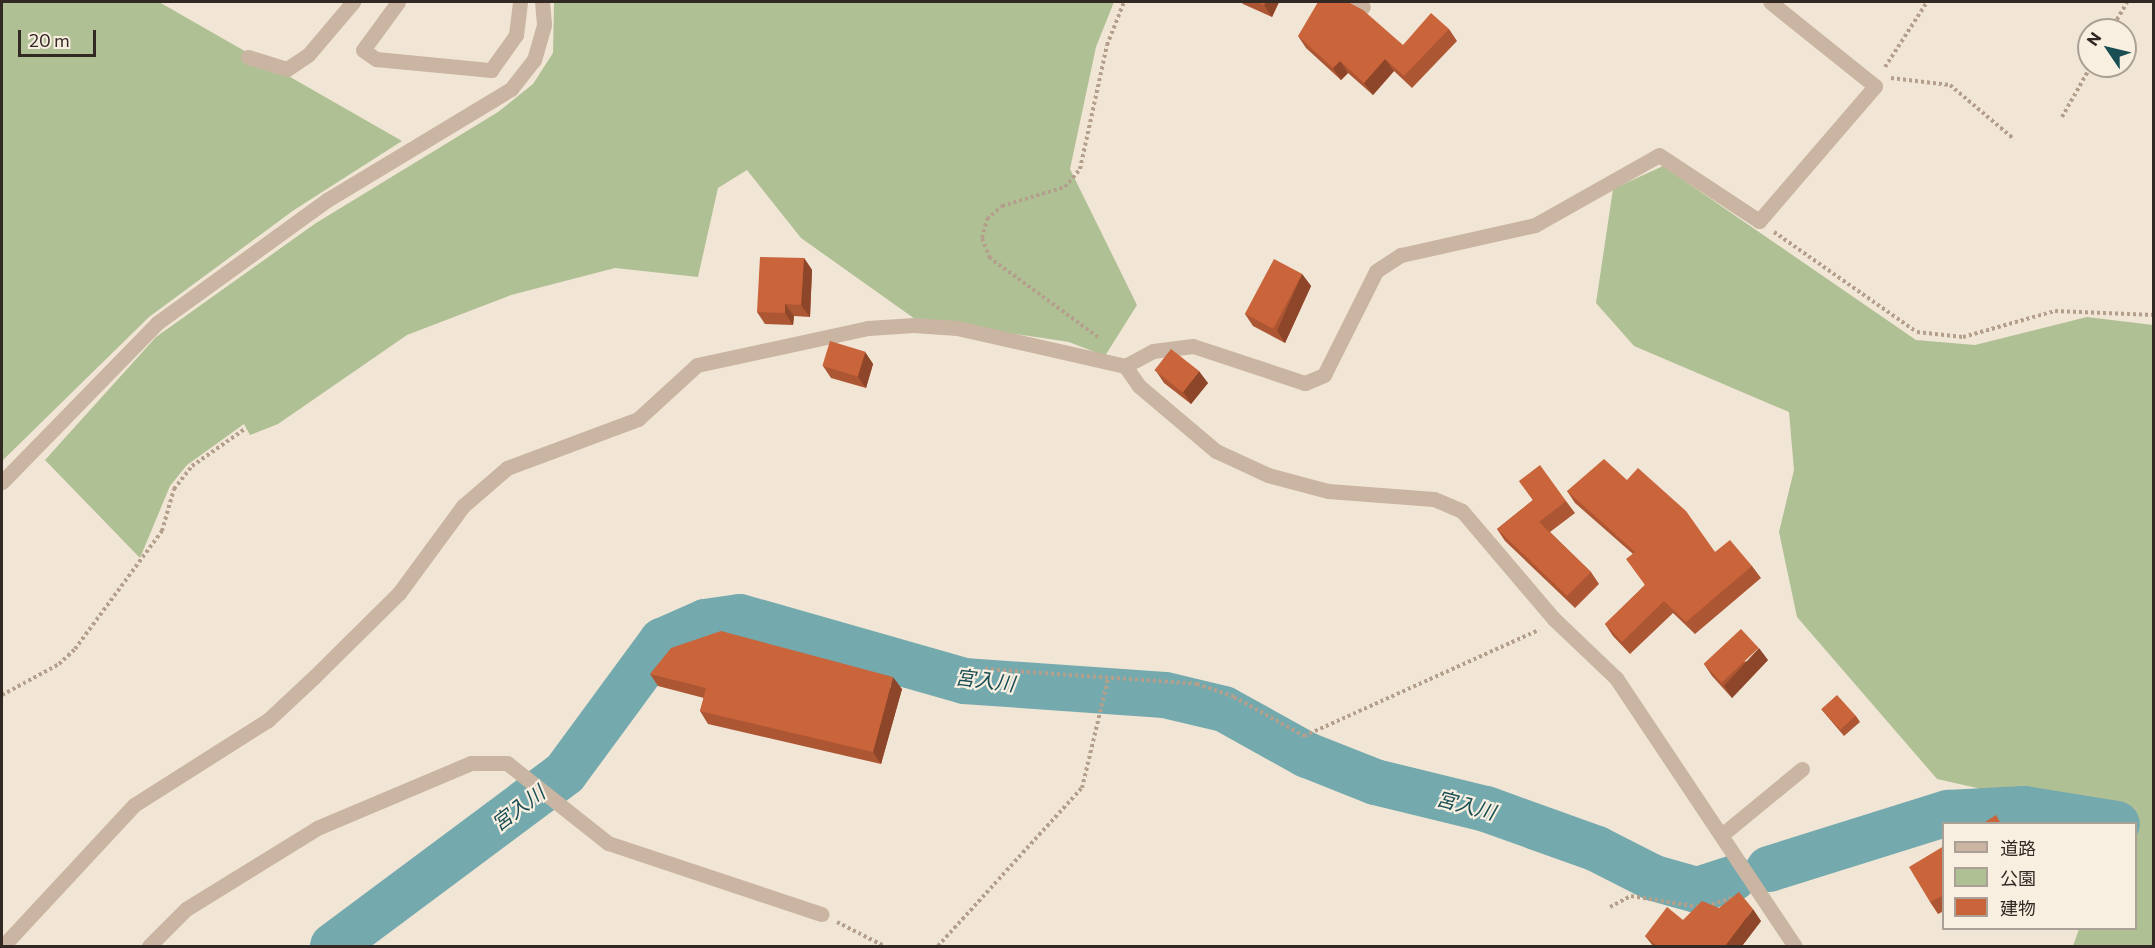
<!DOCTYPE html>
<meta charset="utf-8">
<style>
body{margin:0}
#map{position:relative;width:2155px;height:948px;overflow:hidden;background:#f1e5d5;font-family:Commissioner,"Noto Sans JP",sans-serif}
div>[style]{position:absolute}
.green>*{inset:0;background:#b0c095}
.river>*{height:46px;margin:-23px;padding:0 23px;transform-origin:23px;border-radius:23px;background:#74a9ae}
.path>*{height:4px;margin-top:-2px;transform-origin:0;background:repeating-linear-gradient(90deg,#b49f8c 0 3px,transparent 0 6px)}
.minor>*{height:15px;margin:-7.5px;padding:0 7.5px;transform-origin:7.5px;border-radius:7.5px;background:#c9b5a1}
.wall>*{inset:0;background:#ad5633}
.shaded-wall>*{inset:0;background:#8d4629}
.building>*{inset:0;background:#c9643b;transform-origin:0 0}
span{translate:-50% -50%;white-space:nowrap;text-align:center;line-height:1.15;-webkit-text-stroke:4.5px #f9efe1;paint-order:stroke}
.water-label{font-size:20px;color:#194e55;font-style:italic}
.frame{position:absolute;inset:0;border:3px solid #332924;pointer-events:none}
.legend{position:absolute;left:1942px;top:822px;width:195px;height:108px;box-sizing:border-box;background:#f9efe1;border:2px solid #aaa095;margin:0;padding:8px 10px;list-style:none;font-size:18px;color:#332924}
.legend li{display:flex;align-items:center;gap:12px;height:30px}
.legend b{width:30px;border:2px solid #aaa095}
.north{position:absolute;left:2077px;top:18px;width:60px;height:60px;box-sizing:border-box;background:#f9efe1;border:2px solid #aaa095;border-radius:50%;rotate:305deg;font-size:16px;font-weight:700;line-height:24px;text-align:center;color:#332924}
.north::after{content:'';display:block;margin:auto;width:21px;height:27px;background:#194e55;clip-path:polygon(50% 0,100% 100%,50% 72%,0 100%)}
.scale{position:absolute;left:18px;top:30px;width:78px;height:27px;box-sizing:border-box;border:3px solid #332924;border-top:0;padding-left:8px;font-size:18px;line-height:21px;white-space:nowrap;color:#332924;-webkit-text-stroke:4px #f9efe1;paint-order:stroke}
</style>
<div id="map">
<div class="green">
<div style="clip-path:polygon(2px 2px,159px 2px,402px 141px,294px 210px,149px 317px,2px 461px)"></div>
<div style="clip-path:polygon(554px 2px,1114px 2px,1096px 47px,1070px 169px,1137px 305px,1105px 356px,1069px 342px,915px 319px,801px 238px,747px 170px,718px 188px,698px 277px,615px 268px,511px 295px,407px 335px,278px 424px,250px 435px,244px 424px,187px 465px,170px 486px,140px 558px,45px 460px,156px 337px,316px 223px,498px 112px,533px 84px,553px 53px)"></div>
<div style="clip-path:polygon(1663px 166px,1916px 340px,1975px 345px,2087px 317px,2153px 325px,2153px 946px,2073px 946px,2079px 929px,2136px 928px,2136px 824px,2062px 823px,2049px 804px,1937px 779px,1797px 617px,1779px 532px,1794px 470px,1789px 412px,1634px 346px,1596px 303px,1613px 189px)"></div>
</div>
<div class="river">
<div style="left:1769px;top:869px;width:188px;rotate:-17.4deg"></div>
<div style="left:1948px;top:813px;width:76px;rotate:-3deg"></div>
<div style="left:2024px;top:809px;width:94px;rotate:9.2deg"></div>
<div style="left:333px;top:946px;width:289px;rotate:-36.7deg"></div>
<div style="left:565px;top:773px;width:164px;rotate:-53.7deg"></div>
<div style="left:662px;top:641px;width:47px;rotate:-23.8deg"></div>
<div style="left:705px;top:622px;width:35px;rotate:-8deg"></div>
<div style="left:740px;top:617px;width:233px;rotate:15.9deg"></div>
<div style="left:964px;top:681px;width:201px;rotate:4deg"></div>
<div style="left:1165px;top:695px;width:61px;rotate:13.3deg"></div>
<div style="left:1224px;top:709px;width:95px;rotate:29deg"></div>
<div style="left:1307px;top:755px;width:73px;rotate:21.7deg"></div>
<div style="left:1375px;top:782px;width:114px;rotate:13.7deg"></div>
<div style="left:1486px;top:809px;width:118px;rotate:19.8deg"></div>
<div style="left:1597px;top:849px;width:64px;rotate:27deg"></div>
<div style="left:1654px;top:878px;width:45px;rotate:15.6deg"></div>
<div style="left:1697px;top:890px;width:38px;rotate:-18deg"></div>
</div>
<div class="path">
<div style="left:2111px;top:30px;width:32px;rotate:-60deg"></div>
<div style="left:1885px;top:67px;width:77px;rotate:-57.1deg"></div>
<div style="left:1891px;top:78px;width:59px;rotate:6.8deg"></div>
<div style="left:1950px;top:85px;width:84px;rotate:40.2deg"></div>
<div style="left:2062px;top:117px;width:59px;rotate:-60.4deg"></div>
<div style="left:1774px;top:232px;width:174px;rotate:35deg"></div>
<div style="left:1917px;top:332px;width:46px;rotate:6.2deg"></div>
<div style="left:1963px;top:337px;width:96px;rotate:-15.8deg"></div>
<div style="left:2055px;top:311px;width:99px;rotate:2.3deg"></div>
<div style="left:1098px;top:337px;width:134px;rotate:-143.8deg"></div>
<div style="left:990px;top:258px;width:22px;rotate:-112deg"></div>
<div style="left:982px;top:238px;width:20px;rotate:-75deg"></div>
<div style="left:987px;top:219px;width:20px;rotate:-41deg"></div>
<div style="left:1002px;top:206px;width:66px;rotate:-16.8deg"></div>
<div style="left:1065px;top:187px;width:23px;rotate:-50deg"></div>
<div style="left:1080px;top:169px;width:127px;rotate:-77.7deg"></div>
<div style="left:1107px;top:45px;width:46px;rotate:-68.4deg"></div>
<div style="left:985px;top:669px;width:213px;rotate:4deg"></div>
<div style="left:1197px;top:684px;width:39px;rotate:19deg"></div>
<div style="left:1234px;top:697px;width:80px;rotate:29.1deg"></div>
<div style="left:1304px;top:736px;width:258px;rotate:-24.3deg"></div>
<div style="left:2px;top:695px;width:65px;rotate:-28.5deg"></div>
<div style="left:59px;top:664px;width:22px;rotate:-43deg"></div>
<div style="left:75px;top:649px;width:147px;rotate:-53.6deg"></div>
<div style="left:162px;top:531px;width:44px;rotate:-74.1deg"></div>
<div style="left:174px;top:489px;width:29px;rotate:-52deg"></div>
<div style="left:192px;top:466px;width:66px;rotate:-35.1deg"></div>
<div style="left:1706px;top:906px;width:28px;rotate:-17deg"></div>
<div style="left:1610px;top:907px;width:24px;rotate:-28deg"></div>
<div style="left:1631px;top:896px;width:69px;rotate:9.2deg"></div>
<div style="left:837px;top:922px;width:53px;rotate:27.1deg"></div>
<div style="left:938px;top:946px;width:214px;rotate:-47.7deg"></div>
<div style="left:1082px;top:788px;width:112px;rotate:-76.6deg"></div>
</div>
<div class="minor">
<div style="left:398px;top:2px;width:59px;rotate:126.1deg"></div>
<div style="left:363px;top:50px;width:16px;rotate:35deg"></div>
<div style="left:376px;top:59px;width:116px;rotate:5.5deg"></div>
<div style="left:491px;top:70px;width:43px;rotate:-54.5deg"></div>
<div style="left:516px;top:35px;width:33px;rotate:-83deg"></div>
<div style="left:1354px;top:2px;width:10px;rotate:29deg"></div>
<div style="left:248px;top:57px;width:41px;rotate:17.1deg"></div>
<div style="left:287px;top:69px;width:25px;rotate:-34deg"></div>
<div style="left:308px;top:55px;width:70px;rotate:-49.7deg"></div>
<div style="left:1125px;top:366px;width:24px;rotate:55deg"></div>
<div style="left:1139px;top:386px;width:101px;rotate:40.2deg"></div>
<div style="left:1216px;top:451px;width:57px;rotate:24.8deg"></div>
<div style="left:1268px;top:475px;width:62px;rotate:14.9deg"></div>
<div style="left:1328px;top:491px;width:106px;rotate:4.3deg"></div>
<div style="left:1434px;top:499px;width:30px;rotate:23deg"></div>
<div style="left:1462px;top:511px;width:142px;rotate:49.6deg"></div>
<div style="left:1554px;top:619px;width:86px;rotate:43.6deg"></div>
<div style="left:1616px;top:678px;width:322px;rotate:56.3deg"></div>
<div style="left:2px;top:482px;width:222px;rotate:-45.7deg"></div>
<div style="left:157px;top:323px;width:210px;rotate:-35.9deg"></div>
<div style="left:327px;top:200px;width:215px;rotate:-31.1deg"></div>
<div style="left:511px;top:89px;width:37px;rotate:-52deg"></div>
<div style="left:534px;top:60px;width:37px;rotate:-74deg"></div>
<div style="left:544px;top:24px;width:22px;rotate:-95deg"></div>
<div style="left:1724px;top:833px;width:101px;rotate:-39.4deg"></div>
<div style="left:3px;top:946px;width:192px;rotate:-47.1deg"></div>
<div style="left:134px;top:805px;width:159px;rotate:-32.4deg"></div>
<div style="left:268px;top:720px;width:63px;rotate:-43.1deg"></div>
<div style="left:314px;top:677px;width:120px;rotate:-44.7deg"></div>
<div style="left:399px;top:593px;width:108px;rotate:-53.7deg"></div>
<div style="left:463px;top:506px;width:58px;rotate:-40.8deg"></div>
<div style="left:507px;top:468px;width:140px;rotate:-20.5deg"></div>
<div style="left:638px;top:419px;width:80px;rotate:-42.5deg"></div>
<div style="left:697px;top:365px;width:175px;rotate:-12.2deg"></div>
<div style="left:868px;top:328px;width:46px;rotate:-3.7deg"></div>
<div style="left:914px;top:325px;width:43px;rotate:4deg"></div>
<div style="left:957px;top:328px;width:172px;rotate:12.7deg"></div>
<div style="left:1125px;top:366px;width:32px;rotate:-28deg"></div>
<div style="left:1153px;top:351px;width:40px;rotate:-7.1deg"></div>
<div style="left:1193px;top:346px;width:118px;rotate:18.3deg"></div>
<div style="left:1305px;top:383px;width:21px;rotate:-23deg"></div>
<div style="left:1324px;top:375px;width:116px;rotate:-63.4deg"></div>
<div style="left:1376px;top:271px;width:30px;rotate:-33deg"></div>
<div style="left:1401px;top:255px;width:137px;rotate:-12.6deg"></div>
<div style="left:1535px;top:225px;width:142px;rotate:-29.4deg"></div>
<div style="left:1659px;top:155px;width:120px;rotate:33.4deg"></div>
<div style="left:1759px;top:221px;width:178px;rotate:-49.3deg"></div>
<div style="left:1875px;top:86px;width:134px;rotate:-141.3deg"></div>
<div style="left:149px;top:946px;width:52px;rotate:-45deg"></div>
<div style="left:186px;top:909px;width:154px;rotate:-31.7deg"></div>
<div style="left:317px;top:828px;width:167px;rotate:-22.9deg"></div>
<div style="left:471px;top:763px;width:36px"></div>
<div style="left:507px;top:763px;width:129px;rotate:38.4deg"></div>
<div style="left:608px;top:843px;width:225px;rotate:18.4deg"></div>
</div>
<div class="wall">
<div style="clip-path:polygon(1241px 2px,1279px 2px,1272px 17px,1243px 4px)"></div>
<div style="clip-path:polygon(1449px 29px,1457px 41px,1412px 88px,1394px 71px,1373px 95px,1348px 73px,1341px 80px,1306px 48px,1298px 36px,1403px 45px)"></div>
<div style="clip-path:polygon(804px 258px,812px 270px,810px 317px,794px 316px,793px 325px,765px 324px,757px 312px)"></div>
<div style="clip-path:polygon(1302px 274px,1311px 286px,1285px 343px,1253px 326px,1245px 314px)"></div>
<div style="clip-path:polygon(865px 352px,873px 364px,866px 388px,831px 378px,823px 366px)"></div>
<div style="clip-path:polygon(1156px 371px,1208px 383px,1191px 404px,1164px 383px)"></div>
<div style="clip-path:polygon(1627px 480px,1715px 552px,1752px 566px,1761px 578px,1695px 634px,1673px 613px,1630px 654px,1613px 636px,1605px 624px,1645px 585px,1633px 554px,1575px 503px,1567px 491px)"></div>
<div style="clip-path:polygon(1519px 481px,1566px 501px,1575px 513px,1550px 532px,1591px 572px,1599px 584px,1575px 608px,1505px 541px,1497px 529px,1533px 500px)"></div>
<div style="clip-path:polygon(1768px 660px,1732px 698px,1712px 676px,1704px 664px)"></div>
<div style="clip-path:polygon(650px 674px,902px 689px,881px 764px,708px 724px,700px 711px,704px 698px,658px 686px)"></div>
<div style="clip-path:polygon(1821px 709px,1856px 716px,1860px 722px,1844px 736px)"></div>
<div style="clip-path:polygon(1944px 846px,1944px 911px,1938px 914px,1930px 902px)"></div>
<div style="clip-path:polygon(1719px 908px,1761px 921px,1742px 946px,1653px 946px,1645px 936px,1683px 920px)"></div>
</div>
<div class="shaded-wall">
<div style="clip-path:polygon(1266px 2px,1279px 2px,1272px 17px,1264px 5px)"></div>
<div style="clip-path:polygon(1385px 59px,1394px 71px,1373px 95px,1364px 83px)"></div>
<div style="clip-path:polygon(1340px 61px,1348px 73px,1341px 80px,1333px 68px)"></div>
<div style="clip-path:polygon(804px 258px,812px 270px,810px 317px,801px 305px)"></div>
<div style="clip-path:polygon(1302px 274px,1311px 286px,1285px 343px,1277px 331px)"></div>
<div style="clip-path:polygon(785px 304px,794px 316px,793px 325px,785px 313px)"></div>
<div style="clip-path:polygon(865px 352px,873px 364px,866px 388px,857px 376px)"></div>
<div style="clip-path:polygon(1199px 371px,1208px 383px,1191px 404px,1183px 392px)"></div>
<div style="clip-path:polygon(1759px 648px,1768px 660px,1732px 698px,1724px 686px)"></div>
<div style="clip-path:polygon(893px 677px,902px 689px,881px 764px,873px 752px)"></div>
<div style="clip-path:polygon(1753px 909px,1761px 921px,1742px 946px,1725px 946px)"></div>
</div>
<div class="building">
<div style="clip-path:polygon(1256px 2px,1266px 2px,1264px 5px)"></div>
<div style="clip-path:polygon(1318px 2px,1348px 2px,1363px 10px,1403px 45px,1431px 13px,1449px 29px,1404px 76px,1385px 59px,1364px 83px,1340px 61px,1333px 68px,1298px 36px)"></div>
<div style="clip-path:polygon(760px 257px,804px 258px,801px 305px,785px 304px,785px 313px,757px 312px)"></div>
<div style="left:1274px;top:259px;width:32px;height:62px;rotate:28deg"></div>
<div style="left:830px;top:341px;width:37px;height:26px;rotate:17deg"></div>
<div style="left:1171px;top:349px;width:36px;height:27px;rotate:38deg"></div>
<div style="clip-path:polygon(1604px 459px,1627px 480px,1638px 468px,1686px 511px,1715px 552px,1730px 540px,1752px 566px,1686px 622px,1664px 601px,1622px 642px,1605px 624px,1645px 585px,1626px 559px,1635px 552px,1567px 491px)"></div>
<div style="clip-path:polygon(1540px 465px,1566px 501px,1539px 522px,1591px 572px,1567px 596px,1497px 529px,1533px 500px,1519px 481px)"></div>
<div style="left:1741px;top:629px;width:26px;height:51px;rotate:47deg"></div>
<div style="clip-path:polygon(721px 631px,893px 677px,873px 752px,700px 711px,706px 688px,650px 674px,671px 648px)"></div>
<div style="left:1837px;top:695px;width:28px;height:21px;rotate:48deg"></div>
<div style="clip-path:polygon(1996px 815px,2001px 824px,1982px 824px)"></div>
<div style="clip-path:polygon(1944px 846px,1944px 895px,1930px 902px,1909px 867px)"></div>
<div style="clip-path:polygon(1739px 892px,1753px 909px,1725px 946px,1657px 946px,1645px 936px,1667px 907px,1683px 920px,1702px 901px,1719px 908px)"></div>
</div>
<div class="water-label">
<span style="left:985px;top:680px;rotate:7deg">宮入川</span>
<span style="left:1466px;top:805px;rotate:15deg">宮入川</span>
<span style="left:518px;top:808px;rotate:-37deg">宮入川</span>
</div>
<div class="frame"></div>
<ul class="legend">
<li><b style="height:8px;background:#c9b5a1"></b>道路</li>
<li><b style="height:16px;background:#b0c095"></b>公園</li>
<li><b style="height:16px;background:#c9643b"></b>建物</li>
</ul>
<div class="north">N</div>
<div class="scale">20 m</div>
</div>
